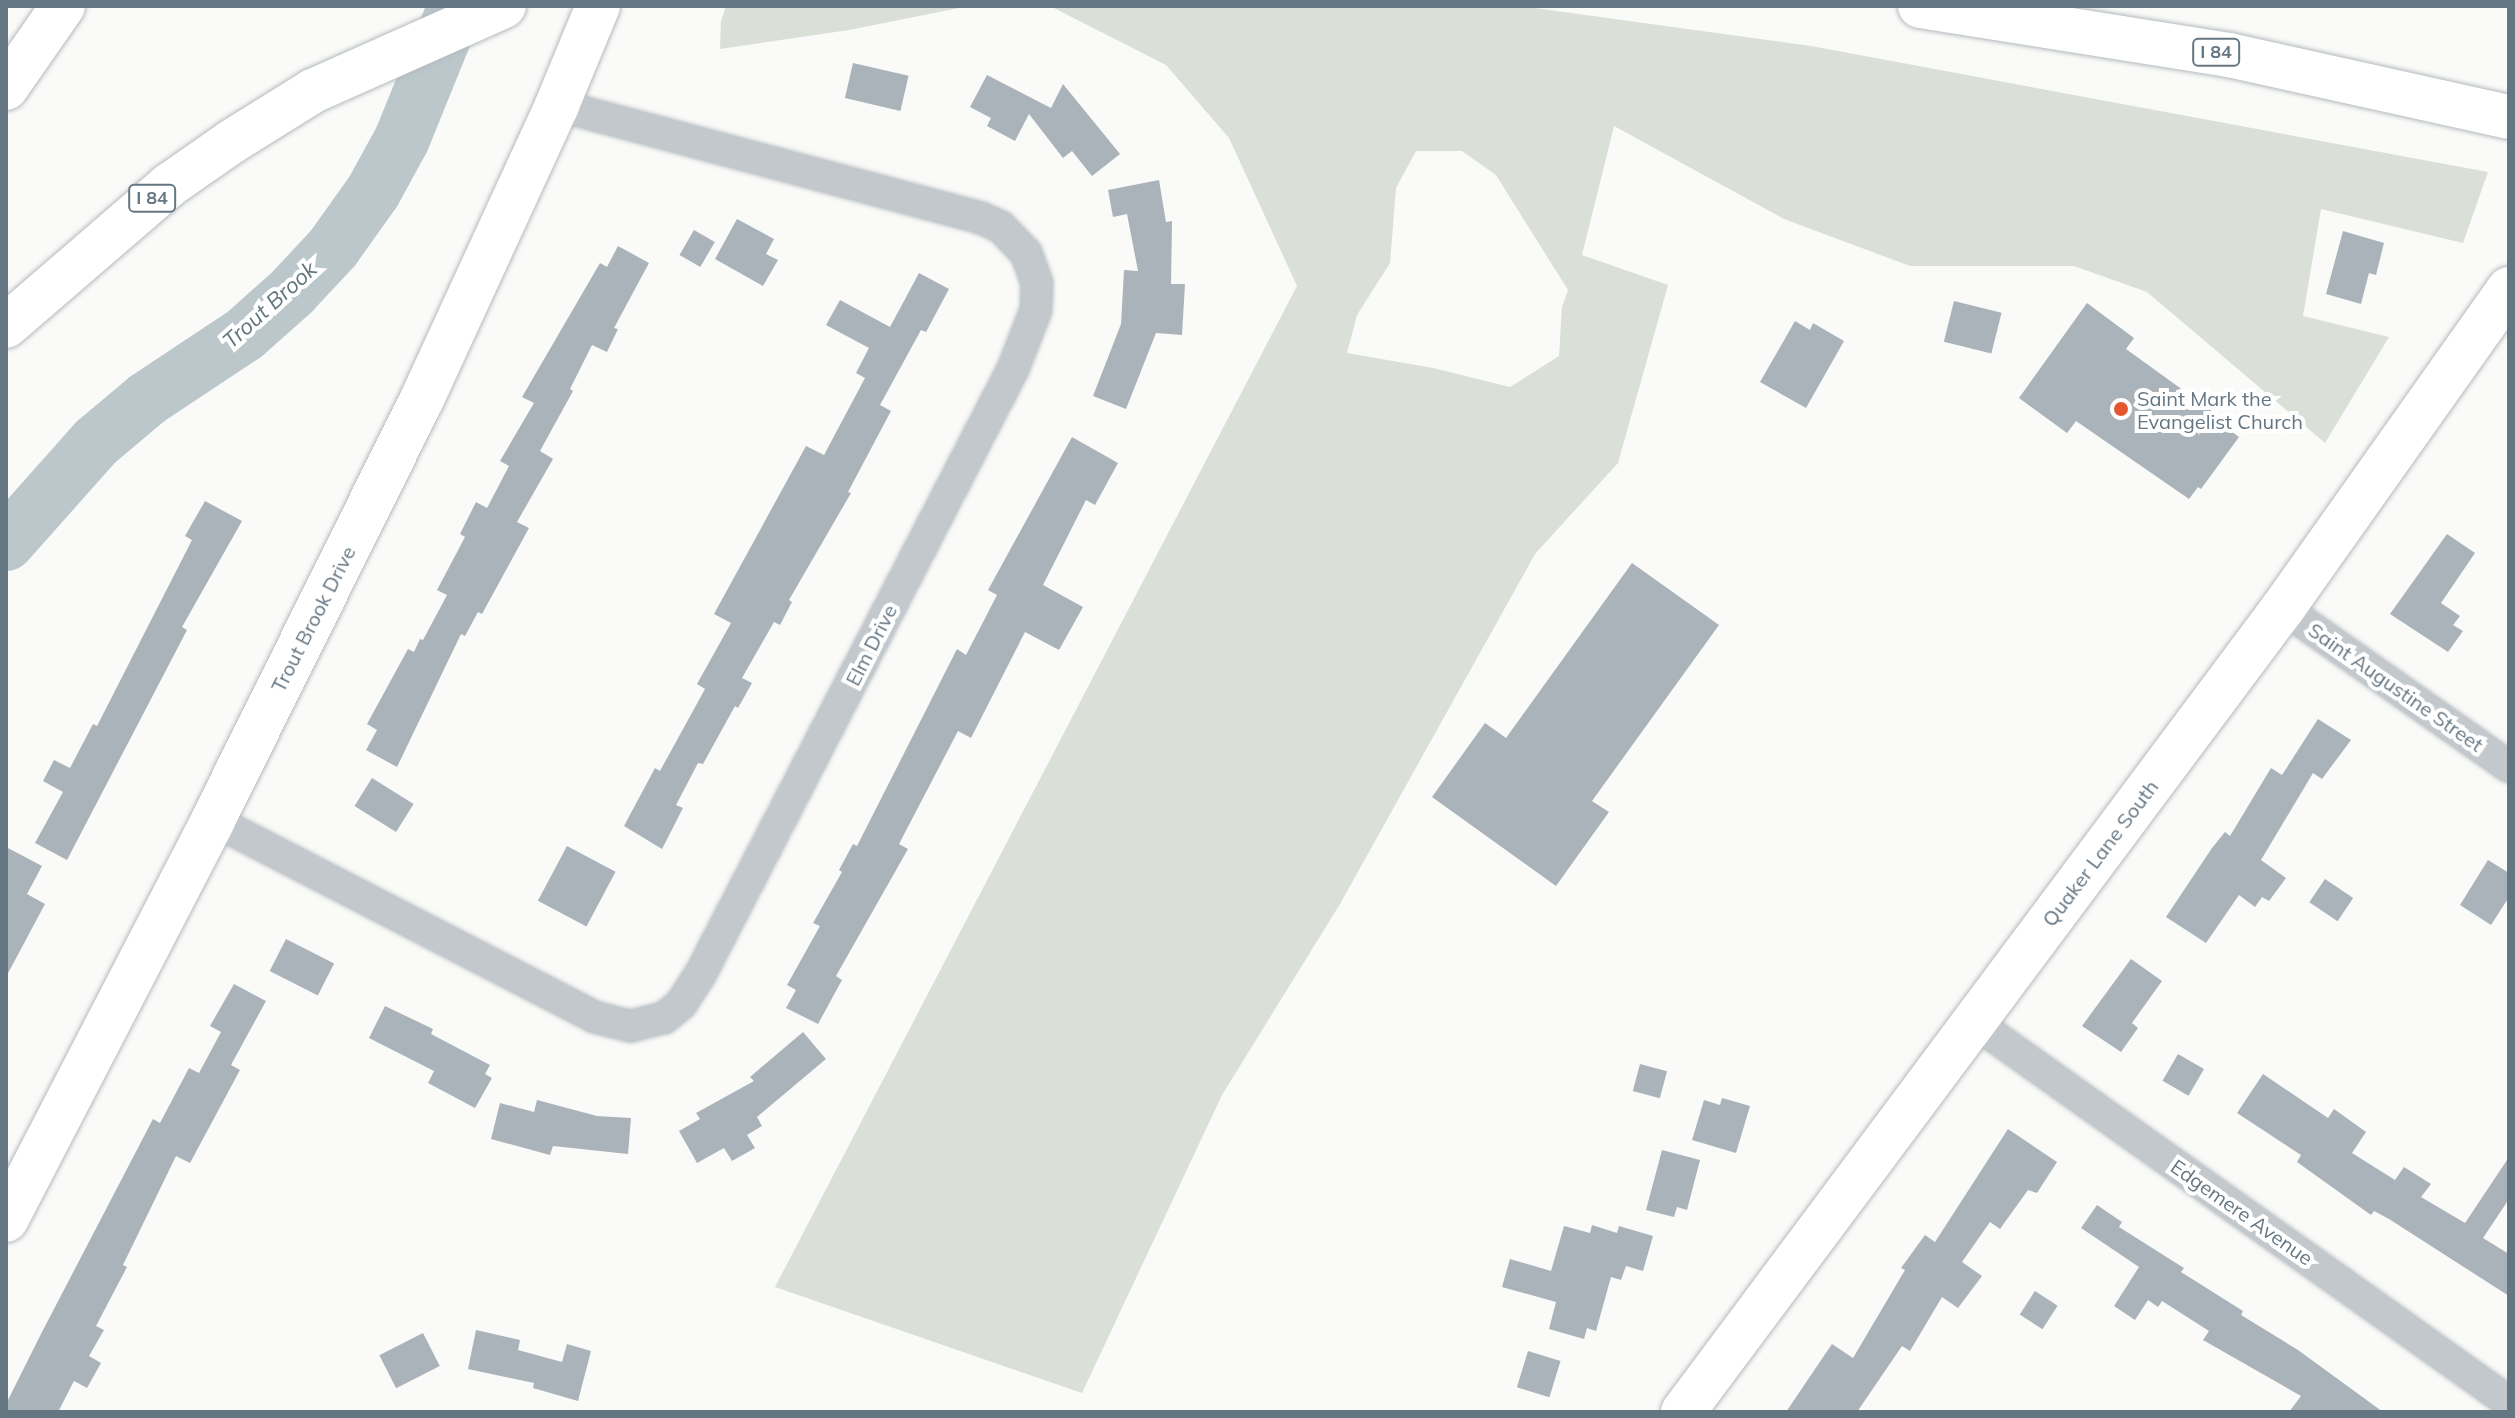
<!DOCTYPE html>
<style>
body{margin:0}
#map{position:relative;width:2515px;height:1418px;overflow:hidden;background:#fafaf8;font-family:Mulish,sans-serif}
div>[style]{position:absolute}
.green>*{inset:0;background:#dadfd7}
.river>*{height:56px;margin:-28px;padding:0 28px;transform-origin:28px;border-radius:28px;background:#bbc7cb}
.building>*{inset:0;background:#aab3b9;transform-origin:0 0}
.roads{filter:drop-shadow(0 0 2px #b3babf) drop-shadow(0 0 2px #b3babf)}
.street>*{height:30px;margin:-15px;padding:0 15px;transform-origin:15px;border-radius:15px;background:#c3c8cc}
.secondary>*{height:44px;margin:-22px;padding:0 22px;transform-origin:22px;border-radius:22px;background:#fff}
.highway>*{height:44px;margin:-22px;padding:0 22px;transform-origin:22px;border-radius:22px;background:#fff}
.dots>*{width:22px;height:22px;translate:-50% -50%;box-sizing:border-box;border:4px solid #fff;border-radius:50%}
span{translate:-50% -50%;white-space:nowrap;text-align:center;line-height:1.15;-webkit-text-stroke:8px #fff;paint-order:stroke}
.shield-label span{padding:2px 6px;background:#fff;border:2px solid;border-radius:6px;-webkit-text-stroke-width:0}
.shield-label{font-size:18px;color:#657683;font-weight:700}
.poi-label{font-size:20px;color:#657683}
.left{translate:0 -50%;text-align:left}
.street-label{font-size:20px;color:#657683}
.water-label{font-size:22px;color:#60757c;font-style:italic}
.frame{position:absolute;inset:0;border:8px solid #657683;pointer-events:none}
</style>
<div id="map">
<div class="green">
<div style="clip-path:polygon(726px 6px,969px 6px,849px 30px,720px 49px,721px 21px)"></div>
<div style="clip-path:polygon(evenodd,1050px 6px,1520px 6px,1811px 46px,2488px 172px,2463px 243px,2321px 209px,2303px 316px,2389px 337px,2325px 443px,2147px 292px,2074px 266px,1910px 266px,1784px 219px,1614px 126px,1582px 255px,1668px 285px,1618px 463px,1535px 554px,1340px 904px,1222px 1095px,1082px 1393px,775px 1287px,1297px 286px,1229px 138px,1166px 65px,1050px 6px,1416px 151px,1462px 151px,1496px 175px,1568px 290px,1562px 307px,1559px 356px,1510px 387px,1433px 368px,1347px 353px,1357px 315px,1390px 263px,1396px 188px,1416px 151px)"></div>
</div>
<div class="river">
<div style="left:6px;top:543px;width:135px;rotate:-48.3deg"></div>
<div style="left:96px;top:442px;width:67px;rotate:-40.1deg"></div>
<div style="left:147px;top:399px;width:118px;rotate:-33.6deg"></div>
<div style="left:245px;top:334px;width:63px;rotate:-41.8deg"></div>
<div style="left:292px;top:292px;width:60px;rotate:-47deg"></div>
<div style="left:333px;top:248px;width:69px;rotate:-54.5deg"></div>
<div style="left:373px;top:192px;width:60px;rotate:-61.3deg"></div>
<div style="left:402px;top:139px;width:144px;rotate:-67.9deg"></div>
</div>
<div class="building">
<div style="left:853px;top:63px;width:57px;height:36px;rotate:13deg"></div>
<div style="clip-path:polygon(987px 75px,1051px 108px,1063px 84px,1120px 154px,1092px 176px,1072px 151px,1063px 158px,1029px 114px,1015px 141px,987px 126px,991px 118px,970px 107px)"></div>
<div style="clip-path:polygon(1159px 180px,1166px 222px,1172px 221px,1171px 284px,1185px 284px,1182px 335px,1156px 333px,1126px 409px,1093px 396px,1121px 324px,1124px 270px,1138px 271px,1127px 214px,1113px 217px,1108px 190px)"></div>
<div style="clip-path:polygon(737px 219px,774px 239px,766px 254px,778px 260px,763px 286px,715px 259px)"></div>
<div style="left:694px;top:230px;width:24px;height:29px;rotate:30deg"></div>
<div style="clip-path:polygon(2343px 231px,2384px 243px,2376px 275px,2369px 273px,2361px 304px,2326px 294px)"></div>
<div style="clip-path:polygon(618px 246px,649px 263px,614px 328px,618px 329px,607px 352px,592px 345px,570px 389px,573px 391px,540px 451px,553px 459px,517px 522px,529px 528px,482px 614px,478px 612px,465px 636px,461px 634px,397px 767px,366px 750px,377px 730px,367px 724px,408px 649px,414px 652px,420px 639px,423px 640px,447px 595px,437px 590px,465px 537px,460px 534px,476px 502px,487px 508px,509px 466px,500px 461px,534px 403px,522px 397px,600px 263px,607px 267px)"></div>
<div style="clip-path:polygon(919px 273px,949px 289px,926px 332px,921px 330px,880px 405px,891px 411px,848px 492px,851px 493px,789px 600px,792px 602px,780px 625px,774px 622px,742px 678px,752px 683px,738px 708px,735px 706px,703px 764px,698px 763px,676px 805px,683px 808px,662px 849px,624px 826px,655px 768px,660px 771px,705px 689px,697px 684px,731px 623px,714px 614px,806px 446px,824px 455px,865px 378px,856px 373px,869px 348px,826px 325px,840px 300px,890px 327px)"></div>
<div style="left:1954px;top:301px;width:49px;height:42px;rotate:14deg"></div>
<div style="clip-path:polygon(2087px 303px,2134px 338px,2126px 349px,2223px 419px,2220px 423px,2239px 437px,2201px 489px,2198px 487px,2189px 499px,2076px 421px,2067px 433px,2019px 398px)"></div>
<div style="clip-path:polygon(1795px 321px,1810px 330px,1813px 323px,1844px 341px,1806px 408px,1760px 382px)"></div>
<div style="clip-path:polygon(1072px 437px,1118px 463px,1095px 505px,1086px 500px,1043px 585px,1083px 607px,1059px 650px,1025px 632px,971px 738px,958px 731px,899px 844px,908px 849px,836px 976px,842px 980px,818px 1024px,786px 1008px,796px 990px,787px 985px,820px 926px,813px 923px,842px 872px,839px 870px,853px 844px,857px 846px,957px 649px,966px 655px,997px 595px,988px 590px)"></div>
<div style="clip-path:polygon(205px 501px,242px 521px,182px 627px,187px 630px,67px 860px,35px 843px,63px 792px,43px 781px,54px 760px,70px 768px,93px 724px,97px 726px,192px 540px,185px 536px)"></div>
<div style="clip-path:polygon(2447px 534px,2475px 553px,2441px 603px,2460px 616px,2453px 625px,2463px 631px,2448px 652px,2390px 614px)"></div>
<div style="clip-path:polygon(1632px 563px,1719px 625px,1592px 801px,1609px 812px,1556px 886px,1432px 797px,1485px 723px,1506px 738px)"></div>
<div style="clip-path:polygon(2318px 719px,2351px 740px,2322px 779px,2313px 773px,2261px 860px,2286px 878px,2269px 901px,2262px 897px,2255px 907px,2239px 895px,2206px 943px,2166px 917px,2212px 848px,2225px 832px,2230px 836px,2271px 768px,2282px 775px)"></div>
<div style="left:372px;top:778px;width:49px;height:33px;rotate:32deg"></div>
<div style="left:567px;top:846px;width:55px;height:62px;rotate:28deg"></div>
<div style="clip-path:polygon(6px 847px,42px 866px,27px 894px,45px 904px,6px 977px)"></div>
<div style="clip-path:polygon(2488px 860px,2509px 873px,2509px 897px,2491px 925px,2460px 905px)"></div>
<div style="left:2325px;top:879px;width:34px;height:28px;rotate:34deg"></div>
<div style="left:286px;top:939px;width:54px;height:36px;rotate:27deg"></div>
<div style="clip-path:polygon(2131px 959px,2162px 981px,2132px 1023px,2138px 1028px,2121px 1052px,2082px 1026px)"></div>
<div style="clip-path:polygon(234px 984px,266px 1001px,231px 1065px,240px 1070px,190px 1163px,176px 1156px,123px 1265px,127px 1267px,96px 1326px,104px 1330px,89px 1356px,101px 1363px,87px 1388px,74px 1381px,58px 1412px,6px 1412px,6px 1404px,42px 1332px,153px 1119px,160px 1123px,189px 1068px,199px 1073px,221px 1032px,210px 1026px)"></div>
<div style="clip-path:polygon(385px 1006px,433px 1029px,431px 1034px,490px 1065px,485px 1074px,492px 1078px,475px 1108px,428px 1083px,434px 1071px,369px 1038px)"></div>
<div style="clip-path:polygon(803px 1032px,826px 1059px,757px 1117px,762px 1126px,747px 1135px,755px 1148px,732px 1161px,724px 1148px,697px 1163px,679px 1131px,700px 1119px,696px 1113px,754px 1081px,750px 1077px)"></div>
<div style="left:2178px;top:1054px;width:30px;height:31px;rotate:30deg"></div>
<div style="left:1640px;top:1064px;width:28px;height:28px;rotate:15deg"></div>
<div style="clip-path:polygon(2263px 1074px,2328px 1118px,2334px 1109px,2366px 1132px,2352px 1153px,2395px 1180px,2404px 1167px,2431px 1184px,2421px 1197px,2465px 1223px,2509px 1157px,2509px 1199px,2483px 1238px,2509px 1254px,2509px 1296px,2389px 1219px,2374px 1211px,2371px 1215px,2297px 1162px,2301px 1155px,2237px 1113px)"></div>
<div style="clip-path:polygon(1722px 1098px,1750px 1106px,1736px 1153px,1692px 1140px,1704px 1100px,1720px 1105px)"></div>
<div style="clip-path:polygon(537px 1100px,597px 1116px,631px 1118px,628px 1154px,553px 1146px,550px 1155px,491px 1139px,500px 1103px,534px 1112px)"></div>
<div style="clip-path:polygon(2008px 1129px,2057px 1162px,2037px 1193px,2028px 1190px,2000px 1229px,1990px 1222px,1962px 1262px,1982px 1276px,1958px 1308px,1942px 1297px,1910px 1351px,1902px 1346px,1857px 1412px,1786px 1412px,1832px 1344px,1853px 1358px,1905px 1270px,1901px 1268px,1925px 1235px,1935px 1242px)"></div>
<div style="clip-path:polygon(1662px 1150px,1700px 1160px,1687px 1210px,1677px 1207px,1674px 1217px,1646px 1210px)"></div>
<div style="clip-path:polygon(2097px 1205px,2122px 1222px,2119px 1227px,2184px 1268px,2181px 1272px,2243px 1311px,2241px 1315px,2298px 1350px,2383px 1412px,2289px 1412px,2301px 1396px,2203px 1340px,2209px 1331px,2162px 1301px,2158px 1307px,2148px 1300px,2135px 1320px,2114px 1306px,2139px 1267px,2081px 1228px)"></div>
<div style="clip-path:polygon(1592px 1225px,1617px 1233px,1619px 1226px,1653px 1236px,1643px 1271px,1626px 1266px,1621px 1280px,1611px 1277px,1596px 1331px,1587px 1328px,1584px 1339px,1549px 1329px,1556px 1302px,1502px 1287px,1510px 1259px,1551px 1271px,1564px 1226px,1590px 1233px)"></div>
<div style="left:2035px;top:1291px;width:27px;height:28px;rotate:33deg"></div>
<div style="clip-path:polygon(476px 1330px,520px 1340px,518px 1350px,562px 1362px,567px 1344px,591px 1351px,578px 1401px,533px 1388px,534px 1383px,468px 1369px)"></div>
<div style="left:423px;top:1333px;width:37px;height:49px;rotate:63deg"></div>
<div style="left:1528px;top:1351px;width:34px;height:38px;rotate:17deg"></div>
</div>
<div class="roads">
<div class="street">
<div style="left:2283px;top:608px;width:276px;rotate:35.1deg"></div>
<div style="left:213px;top:820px;width:429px;rotate:27.3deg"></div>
<div style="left:594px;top:1017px;width:38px;rotate:14deg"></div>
<div style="left:631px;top:1026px;width:34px;rotate:-14deg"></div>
<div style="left:664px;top:1018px;width:22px;rotate:-39deg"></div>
<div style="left:681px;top:1004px;width:37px;rotate:-57deg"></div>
<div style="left:701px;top:973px;width:680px;rotate:-62.68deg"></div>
<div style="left:1013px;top:369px;width:63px;rotate:-68.7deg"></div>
<div style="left:1036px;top:310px;width:27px;rotate:-88deg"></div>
<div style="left:1037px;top:283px;width:32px;rotate:-110deg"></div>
<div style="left:1026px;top:253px;width:36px;rotate:-134deg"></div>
<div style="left:1001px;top:227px;width:22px;rotate:-156deg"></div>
<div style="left:981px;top:218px;width:439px;rotate:-165.1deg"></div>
<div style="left:1974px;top:1022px;width:656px;rotate:35.39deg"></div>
</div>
<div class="secondary">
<div style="left:6px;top:1220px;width:450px;rotate:-62.6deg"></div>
<div style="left:213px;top:820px;width:470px;rotate:-63.6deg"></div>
<div style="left:422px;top:399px;width:324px;rotate:-65.3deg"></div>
<div style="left:557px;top:105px;width:107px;rotate:-67.5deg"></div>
<div style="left:1683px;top:1412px;width:1003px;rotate:-53.27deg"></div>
<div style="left:2283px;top:608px;width:391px;rotate:-54.7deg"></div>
</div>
<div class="highway">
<div style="left:1920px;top:6px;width:313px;rotate:9deg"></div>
<div style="left:2229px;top:55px;width:287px;rotate:12.5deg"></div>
<div style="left:6px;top:88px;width:100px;rotate:-55.2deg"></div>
<div style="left:6px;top:326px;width:214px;rotate:-40.8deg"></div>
<div style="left:168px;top:186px;width:77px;rotate:-34.9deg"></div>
<div style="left:231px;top:142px;width:97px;rotate:-31.9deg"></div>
<div style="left:313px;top:91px;width:209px;rotate:-24deg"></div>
</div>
</div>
<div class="dots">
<div style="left:2121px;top:409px;background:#e4572e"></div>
</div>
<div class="shield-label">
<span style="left:2216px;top:52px">I 84</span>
<span style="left:152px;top:198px">I 84</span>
</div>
<div class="poi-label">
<span class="left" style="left:2137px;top:410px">Saint Mark the<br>Evangelist Church</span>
</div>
<div class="street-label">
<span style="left:313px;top:619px;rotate:-63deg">Trout Brook Drive</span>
<span style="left:871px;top:645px;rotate:-63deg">Elm Drive</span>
<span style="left:2396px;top:687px;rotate:35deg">Saint Augustine Street</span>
<span style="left:2100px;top:853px;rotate:-53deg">Quaker Lane South</span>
<span style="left:2242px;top:1212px;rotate:35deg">Edgemere Avenue</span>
</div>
<div class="water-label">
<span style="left:270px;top:305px;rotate:-42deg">Trout Brook</span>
</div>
<div class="frame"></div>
</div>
